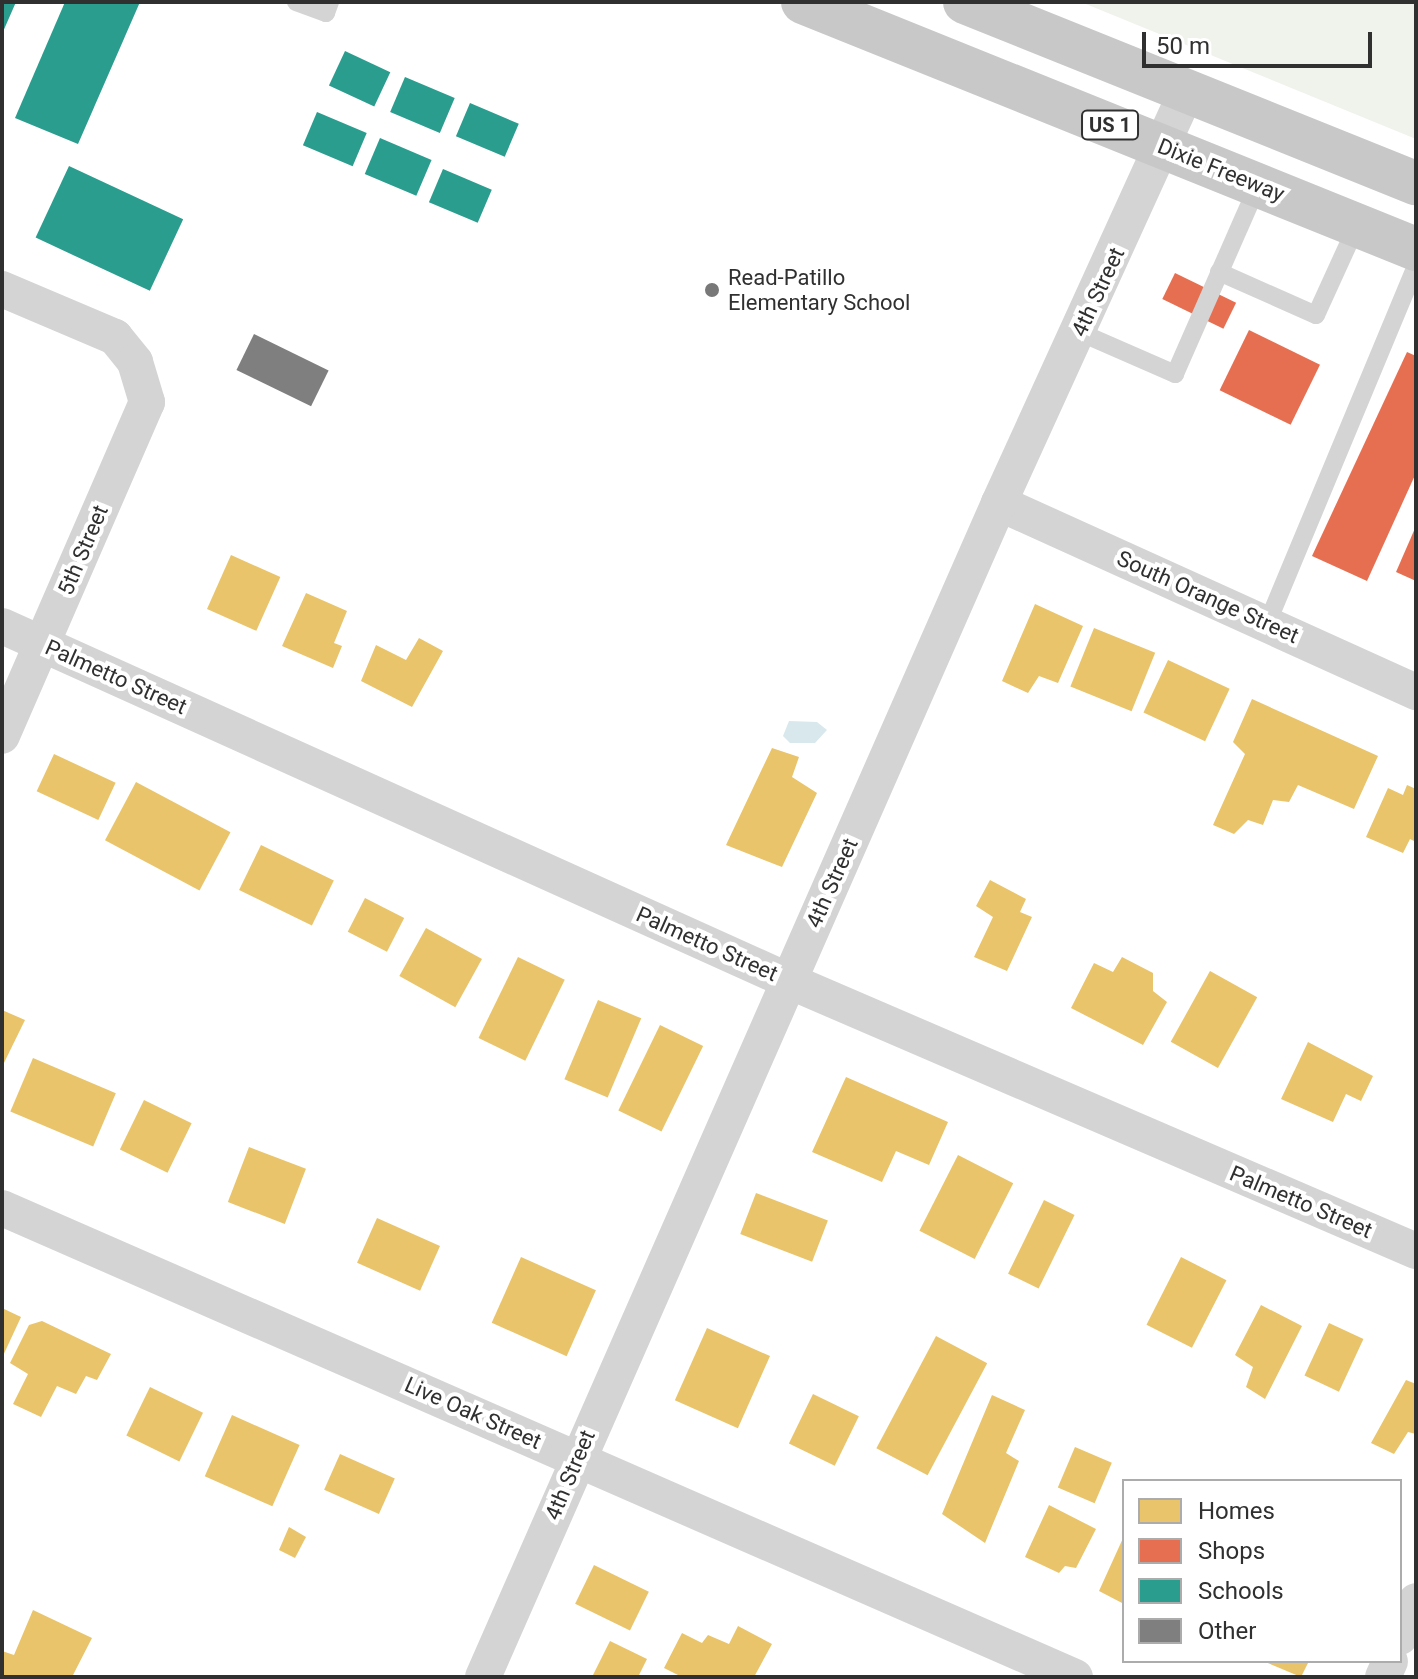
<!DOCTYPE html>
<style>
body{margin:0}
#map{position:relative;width:1418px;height:1679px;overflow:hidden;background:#fff;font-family:Roboto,sans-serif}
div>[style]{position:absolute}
.green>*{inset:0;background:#f0f2ec}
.water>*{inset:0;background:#d9e8ec}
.homes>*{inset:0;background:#e9c46a;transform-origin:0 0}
.shops>*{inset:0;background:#e76f51;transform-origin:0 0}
.schools>*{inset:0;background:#2a9d8f;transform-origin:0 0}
.building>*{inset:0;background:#7f7f7f;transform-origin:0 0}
.lane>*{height:18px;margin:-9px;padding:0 9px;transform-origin:9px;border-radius:9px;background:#d4d4d4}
.street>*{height:36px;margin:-18px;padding:0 18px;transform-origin:18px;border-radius:18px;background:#d4d4d4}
.primary>*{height:44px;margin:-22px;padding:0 22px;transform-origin:22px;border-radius:22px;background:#c8c8c8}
.dots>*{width:22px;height:22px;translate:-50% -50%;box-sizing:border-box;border:4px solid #fff;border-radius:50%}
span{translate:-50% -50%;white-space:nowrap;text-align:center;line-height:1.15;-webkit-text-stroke:8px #fff;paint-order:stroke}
.shield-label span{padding:2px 6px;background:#fff;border:2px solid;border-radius:6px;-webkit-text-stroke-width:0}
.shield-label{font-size:20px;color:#303030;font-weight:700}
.street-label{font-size:22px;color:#303030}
.poi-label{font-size:22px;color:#303030}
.left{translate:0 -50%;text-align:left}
.frame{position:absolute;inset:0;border:4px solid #303030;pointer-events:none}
.legend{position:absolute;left:1122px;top:1479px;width:280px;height:184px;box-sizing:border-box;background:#fff;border:2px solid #acacac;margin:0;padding:10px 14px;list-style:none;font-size:24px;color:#303030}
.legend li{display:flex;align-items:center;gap:16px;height:40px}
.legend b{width:40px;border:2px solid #acacac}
.scale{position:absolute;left:1142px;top:32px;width:230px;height:36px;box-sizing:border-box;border:4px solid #303030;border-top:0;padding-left:10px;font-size:24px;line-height:28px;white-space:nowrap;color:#303030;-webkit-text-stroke:6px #fff;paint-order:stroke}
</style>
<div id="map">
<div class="green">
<div style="clip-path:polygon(1081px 2px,1416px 2px,1416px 139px)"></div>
</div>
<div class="water">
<div style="clip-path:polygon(789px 721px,817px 722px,827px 730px,815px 743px,790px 743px,783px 736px)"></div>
</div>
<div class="homes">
<div style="left:231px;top:555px;width:54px;height:59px;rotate:24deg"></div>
<div style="clip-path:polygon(306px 593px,347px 611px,334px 643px,342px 646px,333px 668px,282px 646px)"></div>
<div style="clip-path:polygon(1035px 604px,1083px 626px,1058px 683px,1039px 676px,1028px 693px,1002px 681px)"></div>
<div style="left:1094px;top:628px;width:66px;height:63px;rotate:22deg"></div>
<div style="clip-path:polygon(419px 638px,443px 651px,412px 707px,361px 681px,376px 645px,406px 660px)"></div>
<div style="left:1168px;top:660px;width:68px;height:58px;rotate:25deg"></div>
<div style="clip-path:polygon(1252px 699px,1378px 756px,1354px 809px,1298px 785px,1289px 802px,1273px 800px,1263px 825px,1248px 820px,1234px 834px,1213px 825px,1245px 754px,1233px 742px)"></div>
<div style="clip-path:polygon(772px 748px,799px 757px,792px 777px,817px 793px,782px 867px,726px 845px)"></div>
<div style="left:54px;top:754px;width:68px;height:41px;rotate:25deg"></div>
<div style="left:136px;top:782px;width:107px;height:66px;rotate:28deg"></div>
<div style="clip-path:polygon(1407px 785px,1416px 789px,1416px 842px,1410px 839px,1403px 853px,1366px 837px,1388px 788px,1403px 795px)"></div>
<div style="left:261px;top:845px;width:81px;height:50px;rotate:26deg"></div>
<div style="clip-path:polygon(990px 880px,1026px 899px,1020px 912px,1032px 917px,1007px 971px,974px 957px,993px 917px,976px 906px)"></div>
<div style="left:365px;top:898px;width:44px;height:38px;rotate:27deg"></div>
<div style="left:426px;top:928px;width:64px;height:55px;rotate:29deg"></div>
<div style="left:518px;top:957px;width:52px;height:90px;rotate:26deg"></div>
<div style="clip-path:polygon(1122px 957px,1153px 973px,1153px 991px,1167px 1002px,1143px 1045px,1071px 1008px,1094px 963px,1113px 972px)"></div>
<div style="left:1210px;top:971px;width:54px;height:81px;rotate:29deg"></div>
<div style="left:598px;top:1000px;width:47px;height:86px;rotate:23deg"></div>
<div style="clip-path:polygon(2px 1010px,25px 1020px,2px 1067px)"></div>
<div style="left:660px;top:1025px;width:48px;height:95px;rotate:26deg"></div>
<div style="clip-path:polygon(1308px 1042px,1373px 1076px,1361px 1101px,1346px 1094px,1333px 1122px,1281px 1099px)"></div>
<div style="left:33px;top:1058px;width:90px;height:58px;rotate:23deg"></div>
<div style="clip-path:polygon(846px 1077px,948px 1122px,929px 1165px,896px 1151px,882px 1182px,812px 1152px)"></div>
<div style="left:144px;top:1100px;width:53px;height:55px;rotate:26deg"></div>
<div style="left:249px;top:1147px;width:61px;height:59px;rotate:21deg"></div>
<div style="left:958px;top:1155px;width:62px;height:85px;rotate:27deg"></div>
<div style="left:756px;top:1193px;width:77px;height:44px;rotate:21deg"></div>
<div style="left:1044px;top:1200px;width:34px;height:82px;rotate:26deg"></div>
<div style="left:377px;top:1218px;width:69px;height:49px;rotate:24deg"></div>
<div style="left:521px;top:1257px;width:82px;height:72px;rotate:24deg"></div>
<div style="left:1181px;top:1257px;width:51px;height:76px;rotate:27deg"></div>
<div style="clip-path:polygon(1261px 1305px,1302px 1326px,1265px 1399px,1246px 1387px,1253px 1367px,1235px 1355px)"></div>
<div style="clip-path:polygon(2px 1308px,21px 1317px,2px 1358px)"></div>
<div style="clip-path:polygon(42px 1321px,111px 1354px,97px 1380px,86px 1376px,76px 1394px,57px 1386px,41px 1417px,13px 1404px,28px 1374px,10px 1363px,29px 1325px)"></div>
<div style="left:1329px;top:1323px;width:38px;height:58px;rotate:25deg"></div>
<div style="left:707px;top:1328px;width:69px;height:79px;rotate:24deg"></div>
<div style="left:936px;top:1336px;width:58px;height:127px;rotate:28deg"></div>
<div style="clip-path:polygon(1406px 1380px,1416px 1384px,1416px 1434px,1408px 1432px,1394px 1454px,1371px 1443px)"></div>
<div style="left:150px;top:1387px;width:59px;height:54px;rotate:26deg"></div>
<div style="left:813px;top:1394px;width:51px;height:55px;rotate:26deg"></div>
<div style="clip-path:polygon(992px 1395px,1025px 1410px,1006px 1453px,1019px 1461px,985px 1543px,942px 1514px)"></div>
<div style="left:232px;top:1415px;width:74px;height:67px;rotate:24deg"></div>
<div style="left:1075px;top:1447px;width:40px;height:44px;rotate:23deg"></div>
<div style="left:340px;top:1454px;width:60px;height:39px;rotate:24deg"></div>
<div style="clip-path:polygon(1049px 1505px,1096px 1529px,1076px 1568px,1065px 1566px,1059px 1573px,1025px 1557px)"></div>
<div style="clip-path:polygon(289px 1527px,306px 1537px,295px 1558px,279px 1550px)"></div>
<div style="clip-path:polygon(1124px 1536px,1124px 1604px,1099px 1591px)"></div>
<div style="left:594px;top:1565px;width:61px;height:43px;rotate:26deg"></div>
<div style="clip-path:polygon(33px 1610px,92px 1638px,72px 1677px,2px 1676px,2px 1651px,14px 1655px)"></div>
<div style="clip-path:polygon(738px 1626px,772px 1644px,754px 1677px,682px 1677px,664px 1668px,682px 1633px,702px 1643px,708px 1635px,729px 1644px)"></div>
<div style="clip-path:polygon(610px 1641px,647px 1659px,638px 1677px,593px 1675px)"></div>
<div style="clip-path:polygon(1263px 1661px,1309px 1661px,1301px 1677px)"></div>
</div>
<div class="shops">
<div style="left:1175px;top:273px;width:68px;height:29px;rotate:26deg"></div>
<div style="left:1249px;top:330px;width:79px;height:67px;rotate:26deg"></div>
<div style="clip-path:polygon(1407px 352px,1416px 356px,1416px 473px,1367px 581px,1312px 556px)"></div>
<div style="clip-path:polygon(1416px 526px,1416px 581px,1396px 572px)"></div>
</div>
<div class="schools">
<div style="clip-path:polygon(2px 2px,16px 2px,2px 34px)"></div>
<div style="clip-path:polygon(65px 2px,140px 2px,78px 144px,15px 118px)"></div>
<div style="left:345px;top:51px;width:50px;height:38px;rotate:25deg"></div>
<div style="left:405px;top:77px;width:54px;height:38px;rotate:23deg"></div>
<div style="left:470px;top:103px;width:53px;height:36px;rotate:23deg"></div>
<div style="left:317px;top:112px;width:54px;height:36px;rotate:23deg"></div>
<div style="left:380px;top:138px;width:56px;height:39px;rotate:23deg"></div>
<div style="left:69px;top:166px;width:126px;height:79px;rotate:25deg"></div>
<div style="left:443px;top:169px;width:53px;height:36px;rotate:23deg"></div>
</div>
<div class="building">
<div style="left:254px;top:334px;width:83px;height:40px;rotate:26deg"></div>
</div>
<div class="lane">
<div style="left:296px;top:2px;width:32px;rotate:20deg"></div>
<div style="left:326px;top:13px;width:12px;rotate:-70deg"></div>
<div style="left:1219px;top:272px;width:106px;rotate:23.9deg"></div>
<div style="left:1316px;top:315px;width:99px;rotate:-65.5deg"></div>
<div style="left:1079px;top:332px;width:105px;rotate:23.6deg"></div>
<div style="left:1175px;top:374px;width:206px;rotate:-66.3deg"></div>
<div style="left:1267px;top:624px;width:388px;rotate:-67.4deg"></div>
</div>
<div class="street">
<div style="left:2px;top:289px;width:123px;rotate:23deg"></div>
<div style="left:115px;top:337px;width:32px;rotate:51deg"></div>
<div style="left:135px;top:362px;width:42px;rotate:73.3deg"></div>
<div style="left:147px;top:402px;width:364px;rotate:113.5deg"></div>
<div style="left:999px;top:503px;width:458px;rotate:24.4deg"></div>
<div style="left:2px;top:626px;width:863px;rotate:24.28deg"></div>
<div style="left:789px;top:981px;width:683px;rotate:23.3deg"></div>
<div style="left:2px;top:1208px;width:1171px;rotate:23.61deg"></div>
<div style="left:1400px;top:1637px;width:39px;rotate:-66deg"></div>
<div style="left:483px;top:1677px;width:1282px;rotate:-66.27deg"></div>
<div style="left:999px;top:503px;width:453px;rotate:-65.5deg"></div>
<div style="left:1383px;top:1677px;width:17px;rotate:-66deg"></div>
</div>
<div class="primary">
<div style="left:803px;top:2px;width:661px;rotate:21.95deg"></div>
<div style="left:965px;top:2px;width:486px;rotate:21.9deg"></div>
</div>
<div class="dots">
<div style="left:712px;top:290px;background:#787878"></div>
</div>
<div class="shield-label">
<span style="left:1110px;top:125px">US 1</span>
</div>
<div class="street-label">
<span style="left:1221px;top:170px;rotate:22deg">Dixie Freeway</span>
<span style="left:1098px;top:292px;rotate:-65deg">4th Street</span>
<span style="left:83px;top:550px;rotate:-67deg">5th Street</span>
<span style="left:1208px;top:597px;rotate:24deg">South Orange Street</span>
<span style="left:116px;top:677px;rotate:24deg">Palmetto Street</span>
<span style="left:832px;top:883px;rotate:-66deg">4th Street</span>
<span style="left:707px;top:944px;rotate:24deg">Palmetto Street</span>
<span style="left:1301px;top:1202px;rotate:23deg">Palmetto Street</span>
<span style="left:473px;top:1413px;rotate:24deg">Live Oak Street</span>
<span style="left:570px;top:1475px;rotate:-67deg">4th Street</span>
</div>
<div class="poi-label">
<span class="left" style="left:728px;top:290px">Read-Patillo<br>Elementary School</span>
</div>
<div class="frame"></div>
<ul class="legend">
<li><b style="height:22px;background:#e9c46a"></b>Homes</li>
<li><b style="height:22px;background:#e76f51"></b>Shops</li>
<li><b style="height:22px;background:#2a9d8f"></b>Schools</li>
<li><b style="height:22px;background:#7f7f7f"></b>Other</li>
</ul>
<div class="scale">50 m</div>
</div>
